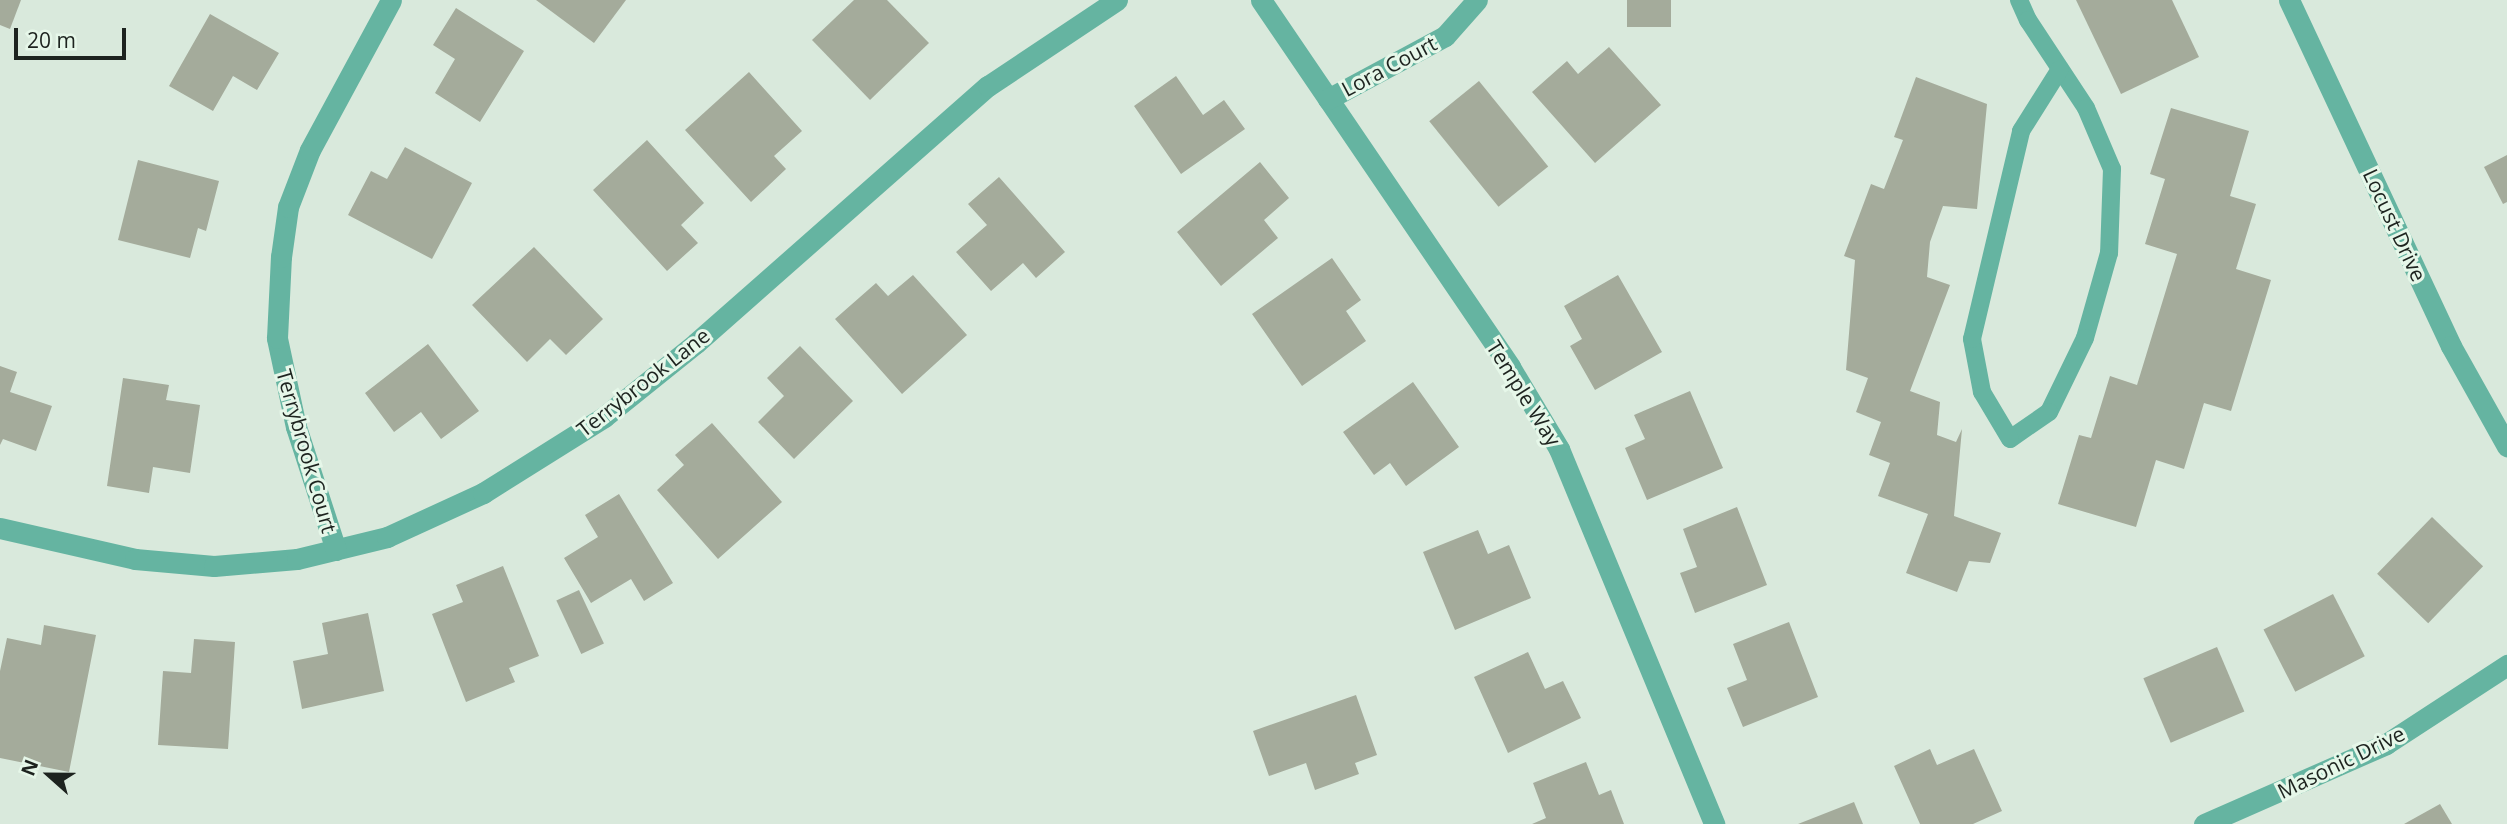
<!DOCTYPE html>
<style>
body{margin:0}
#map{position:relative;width:2507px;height:824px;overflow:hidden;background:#d9e9dc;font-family:"Open Sans",sans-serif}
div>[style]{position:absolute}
.building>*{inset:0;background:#a4ab9b;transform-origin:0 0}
.lane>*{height:18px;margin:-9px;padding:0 9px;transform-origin:9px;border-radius:9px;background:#65b4a1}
.street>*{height:21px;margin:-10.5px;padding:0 10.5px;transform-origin:10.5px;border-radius:10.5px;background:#65b4a1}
span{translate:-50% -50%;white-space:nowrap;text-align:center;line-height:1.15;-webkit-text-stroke:6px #e6f7e9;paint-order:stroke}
.street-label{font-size:21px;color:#1d231f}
.north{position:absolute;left:14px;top:740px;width:70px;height:70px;-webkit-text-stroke:5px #e6f7e9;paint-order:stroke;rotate:291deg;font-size:19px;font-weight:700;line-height:28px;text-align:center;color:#1d231f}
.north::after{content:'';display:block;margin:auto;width:24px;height:32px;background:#1d231f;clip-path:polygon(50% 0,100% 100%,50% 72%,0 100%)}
.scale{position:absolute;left:14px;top:28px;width:112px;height:32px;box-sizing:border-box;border:4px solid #1d231f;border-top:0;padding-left:9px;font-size:21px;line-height:24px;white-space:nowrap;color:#1d231f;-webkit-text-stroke:5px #e6f7e9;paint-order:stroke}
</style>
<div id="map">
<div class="building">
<div style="clip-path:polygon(0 0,21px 0,10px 29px,0 25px)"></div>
<div style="clip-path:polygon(536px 0,626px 0,594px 43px)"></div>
<div style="clip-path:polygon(854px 0,887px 0,929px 43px,870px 100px,812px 40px)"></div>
<div style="left:1627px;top:0;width:44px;height:27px"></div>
<div style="clip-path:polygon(2076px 0,2172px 0,2199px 57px,2121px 94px)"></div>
<div style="clip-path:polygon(456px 8px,524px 51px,480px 122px,435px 93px,455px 59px,433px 45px)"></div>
<div style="clip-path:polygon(210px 14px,279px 53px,257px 90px,233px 76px,213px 111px,169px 86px)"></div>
<div style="clip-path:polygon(1609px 47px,1661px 105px,1595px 163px,1532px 92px,1567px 61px,1578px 74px)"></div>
<div style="clip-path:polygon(749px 72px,802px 131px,774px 156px,786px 169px,751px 202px,685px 130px)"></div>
<div style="clip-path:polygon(1176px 76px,1203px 115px,1224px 100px,1245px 129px,1181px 174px,1134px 106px)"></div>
<div style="clip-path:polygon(1916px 77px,1987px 104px,1977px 209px,1943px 206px,1930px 242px,1927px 277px,1950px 285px,1910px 391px,1940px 402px,1937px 435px,1956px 442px,1962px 429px,1954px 516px,2001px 533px,1990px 563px,1969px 561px,1957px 592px,1906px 573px,1928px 514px,1878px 496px,1890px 463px,1869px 455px,1881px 422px,1856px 412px,1868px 378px,1846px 370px,1855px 260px,1844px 256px,1871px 184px,1884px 189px,1903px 140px,1894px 137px)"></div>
<div style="left:1479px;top:81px;width:110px;height:64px;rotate:51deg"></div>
<div style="clip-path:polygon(2171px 108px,2249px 131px,2230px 196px,2256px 204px,2236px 269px,2271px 280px,2231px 411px,2204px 403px,2184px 469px,2156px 460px,2136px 527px,2058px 504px,2079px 435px,2091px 438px,2110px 376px,2137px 385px,2177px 254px,2145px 244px,2165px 179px,2150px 174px)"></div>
<div style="clip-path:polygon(647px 140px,704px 203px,681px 225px,698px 243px,667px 271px,593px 190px)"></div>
<div style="clip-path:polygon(405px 147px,472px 183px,432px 259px,348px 215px,371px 171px,387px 179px)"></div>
<div style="clip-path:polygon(2507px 155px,2507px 202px,2503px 204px,2484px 167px)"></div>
<div style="clip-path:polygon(138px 160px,219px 181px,206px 231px,198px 228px,190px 258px,118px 240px)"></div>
<div style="clip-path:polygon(1260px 162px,1289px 198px,1264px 220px,1278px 238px,1221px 286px,1177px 232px)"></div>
<div style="clip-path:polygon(999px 177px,1065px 252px,1036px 278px,1023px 263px,991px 291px,956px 252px,987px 225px,968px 204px)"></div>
<div style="clip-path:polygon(534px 247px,603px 319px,566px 355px,550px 339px,527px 362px,472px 305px)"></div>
<div style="clip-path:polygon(1332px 258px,1361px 300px,1346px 311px,1366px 341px,1302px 386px,1252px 314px)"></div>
<div style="clip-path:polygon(913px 275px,967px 335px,902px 394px,835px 319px,876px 283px,888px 296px)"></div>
<div style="clip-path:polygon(1618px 275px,1662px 352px,1595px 390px,1570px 346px,1582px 339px,1564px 306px)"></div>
<div style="clip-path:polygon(428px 344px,479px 411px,441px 439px,421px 412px,394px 432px,365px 393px)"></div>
<div style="clip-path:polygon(800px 346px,853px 401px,794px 459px,758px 422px,784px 396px,767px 378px)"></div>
<div style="clip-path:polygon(0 366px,17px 372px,10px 392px,52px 406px,36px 451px,3px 439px,0 445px)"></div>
<div style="clip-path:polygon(123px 378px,169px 385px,166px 400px,200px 405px,190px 473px,153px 467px,149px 493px,107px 486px)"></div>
<div style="clip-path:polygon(1413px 382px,1459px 447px,1406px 486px,1390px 463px,1374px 475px,1343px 432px)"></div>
<div style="clip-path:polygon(1690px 391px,1723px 468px,1647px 500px,1625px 448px,1645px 439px,1634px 415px)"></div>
<div style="clip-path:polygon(712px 423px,782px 502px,718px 559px,657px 490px,684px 465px,675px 455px)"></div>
<div style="clip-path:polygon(619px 494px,673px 583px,644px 601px,631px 579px,591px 603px,564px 558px,598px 537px,585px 515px)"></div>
<div style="clip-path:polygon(1737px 507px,1767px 585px,1695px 613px,1680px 573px,1697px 567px,1683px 529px)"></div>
<div style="left:2432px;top:517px;width:71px;height:79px;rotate:44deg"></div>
<div style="clip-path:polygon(1478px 530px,1488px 554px,1509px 545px,1531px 598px,1455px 630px,1423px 552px)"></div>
<div style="clip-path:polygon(503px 566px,539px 656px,509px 668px,515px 682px,466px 702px,432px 614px,463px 602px,456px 585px)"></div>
<div style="left:579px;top:590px;width:59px;height:25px;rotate:65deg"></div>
<div style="left:2333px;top:594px;width:70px;height:78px;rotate:63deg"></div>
<div style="clip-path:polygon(368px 613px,384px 691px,302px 709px,293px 661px,328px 654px,322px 623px)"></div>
<div style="clip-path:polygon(1789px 622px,1818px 697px,1743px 727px,1727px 688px,1747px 680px,1733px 644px)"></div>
<div style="clip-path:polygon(44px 625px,96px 635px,69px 772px,0 758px,0 671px,7px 638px,41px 645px)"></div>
<div style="clip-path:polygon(194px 639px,235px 642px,228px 749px,158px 745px,163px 671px,191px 673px)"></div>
<div style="left:2217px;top:647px;width:70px;height:80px;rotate:67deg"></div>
<div style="clip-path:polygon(1528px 652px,1545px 689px,1563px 681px,1581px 718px,1508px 753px,1474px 677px)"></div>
<div style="clip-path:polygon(1356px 695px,1377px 755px,1355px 763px,1359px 774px,1315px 790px,1306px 763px,1269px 776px,1253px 731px)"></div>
<div style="clip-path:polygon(1930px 749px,1937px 765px,1974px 749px,2002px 811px,1973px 824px,1920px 824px,1894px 766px)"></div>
<div style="clip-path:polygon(1586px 762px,1599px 795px,1611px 790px,1624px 824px,1532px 824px,1546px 818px,1533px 783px)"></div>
<div style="clip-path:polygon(1854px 802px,1863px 824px,1798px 824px)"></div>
<div style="clip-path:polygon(2440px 804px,2452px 824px,2404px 824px)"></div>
</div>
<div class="lane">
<div style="left:2019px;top:0;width:22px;rotate:66deg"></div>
<div style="left:2028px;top:20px;width:105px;rotate:56.6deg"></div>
<div style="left:2086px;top:108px;width:66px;rotate:66.9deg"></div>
<div style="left:2112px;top:169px;width:84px;rotate:92deg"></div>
<div style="left:2109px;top:253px;width:88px;rotate:105.8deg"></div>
<div style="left:2085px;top:338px;width:82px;rotate:115.9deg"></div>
<div style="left:2049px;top:412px;width:47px;rotate:145.3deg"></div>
<div style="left:2010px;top:439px;width:55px;rotate:-120.8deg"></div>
<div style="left:1982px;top:392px;width:54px;rotate:-100.7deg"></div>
<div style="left:1972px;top:339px;width:214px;rotate:-76.7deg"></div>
<div style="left:2021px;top:131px;width:73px;rotate:-57.8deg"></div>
</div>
<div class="street">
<div style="left:1261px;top:0;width:443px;rotate:55.8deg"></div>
<div style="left:1510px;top:367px;width:96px;rotate:59.1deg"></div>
<div style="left:1559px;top:449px;width:406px;rotate:67.5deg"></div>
<div style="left:2289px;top:0;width:382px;rotate:64.9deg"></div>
<div style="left:2451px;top:346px;width:115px;rotate:60.8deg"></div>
<div style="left:1328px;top:99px;width:133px;rotate:-28.3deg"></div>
<div style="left:1445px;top:36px;width:48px;rotate:-48.4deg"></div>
<div style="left:0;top:528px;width:139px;rotate:12.9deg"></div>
<div style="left:135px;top:559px;width:79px;rotate:5.1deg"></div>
<div style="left:214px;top:566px;width:83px;rotate:-4.8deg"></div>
<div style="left:297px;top:559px;width:93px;rotate:-13.7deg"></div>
<div style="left:387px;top:537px;width:106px;rotate:-24.6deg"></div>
<div style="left:483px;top:493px;width:143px;rotate:-32.1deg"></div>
<div style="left:604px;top:417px;width:118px;rotate:-38.8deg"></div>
<div style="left:696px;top:343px;width:389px;rotate:-41.4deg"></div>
<div style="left:988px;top:86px;width:155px;rotate:-33.7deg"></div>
<div style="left:336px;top:550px;width:129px;rotate:-108deg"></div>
<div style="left:296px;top:427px;width:91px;rotate:-102.1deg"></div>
<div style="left:277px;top:338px;width:81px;rotate:-87.2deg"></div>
<div style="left:281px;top:257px;width:50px;rotate:-82deg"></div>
<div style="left:288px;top:207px;width:61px;rotate:-68.9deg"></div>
<div style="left:310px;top:150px;width:170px;rotate:-61.6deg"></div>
<div style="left:2204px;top:824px;width:199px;rotate:-23.7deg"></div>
<div style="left:2386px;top:744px;width:145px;rotate:-33.1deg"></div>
</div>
<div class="street-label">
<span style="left:1389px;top:66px;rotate:-28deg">Lora Court</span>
<span style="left:2395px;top:225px;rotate:65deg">Locust Drive</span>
<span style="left:643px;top:382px;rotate:-38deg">Terrybrook Lane</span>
<span style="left:1524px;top:393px;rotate:58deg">Temple Way</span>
<span style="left:307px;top:451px;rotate:74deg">Terrybrook Court</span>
<span style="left:2341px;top:762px;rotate:-26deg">Masonic Drive</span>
</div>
<div class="north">N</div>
<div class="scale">20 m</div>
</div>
